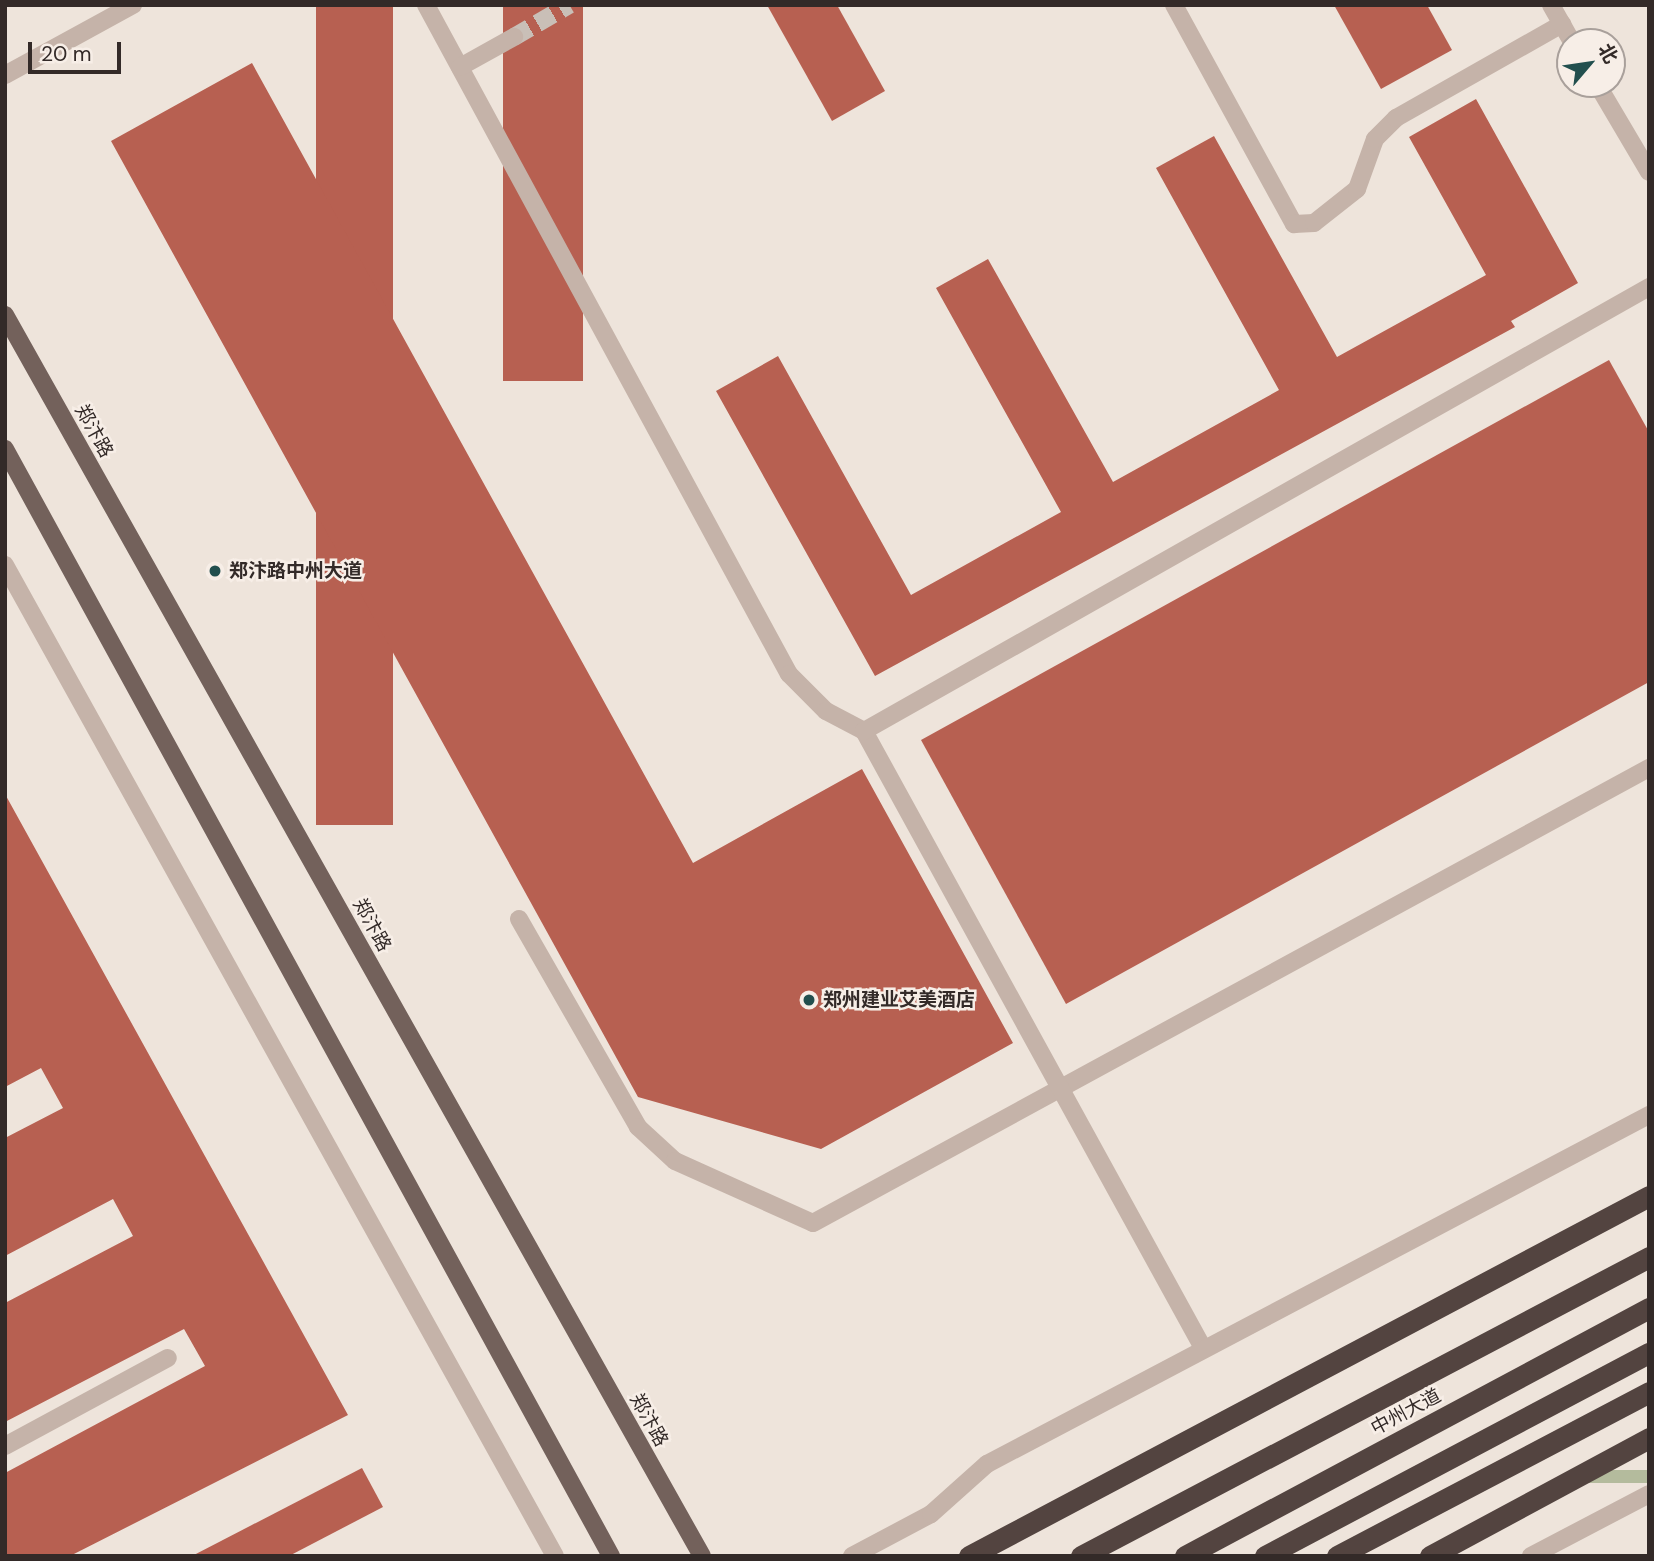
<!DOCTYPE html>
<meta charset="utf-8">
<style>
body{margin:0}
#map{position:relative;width:1654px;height:1561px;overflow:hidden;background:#eee4db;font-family:"DM Sans","Noto Sans SC",sans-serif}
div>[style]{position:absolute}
.green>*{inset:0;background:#b4bb9d;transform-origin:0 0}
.building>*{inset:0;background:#b76051;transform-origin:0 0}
.minor-tunnel>*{height:18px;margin-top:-9px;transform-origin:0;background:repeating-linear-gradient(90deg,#c9bfb7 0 18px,transparent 0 27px)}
.minor>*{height:18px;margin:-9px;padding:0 9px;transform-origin:9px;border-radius:9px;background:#c5b3a9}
.major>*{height:18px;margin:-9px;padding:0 9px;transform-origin:9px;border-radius:9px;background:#73615b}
.highway>*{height:21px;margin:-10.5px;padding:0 10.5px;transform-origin:10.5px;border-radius:10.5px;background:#534440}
.dots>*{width:19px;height:19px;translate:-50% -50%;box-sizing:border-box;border:4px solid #f7eee7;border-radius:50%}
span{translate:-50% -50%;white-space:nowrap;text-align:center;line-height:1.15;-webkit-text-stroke:5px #f7eee7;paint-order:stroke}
.street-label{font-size:19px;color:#332a28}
.poi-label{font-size:19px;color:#332a28;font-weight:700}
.left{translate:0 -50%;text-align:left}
.frame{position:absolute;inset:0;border:7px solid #332a28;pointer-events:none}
.north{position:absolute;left:1556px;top:28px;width:70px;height:70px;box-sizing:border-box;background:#f7eee7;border:2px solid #a9a09b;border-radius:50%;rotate:61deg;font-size:19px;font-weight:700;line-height:28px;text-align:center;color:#332a28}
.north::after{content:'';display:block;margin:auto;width:24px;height:32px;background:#224f4e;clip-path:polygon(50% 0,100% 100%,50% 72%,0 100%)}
.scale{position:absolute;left:28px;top:42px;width:93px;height:32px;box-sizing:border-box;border:4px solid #332a28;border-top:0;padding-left:9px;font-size:21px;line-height:24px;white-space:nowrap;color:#332a28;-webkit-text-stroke:5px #f7eee7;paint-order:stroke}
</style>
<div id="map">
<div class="green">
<div style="left:1649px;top:1470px;width:13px;height:79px;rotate:90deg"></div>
</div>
<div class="building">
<div style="left:316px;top:5px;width:77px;height:820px"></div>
<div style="left:503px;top:5px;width:80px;height:376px"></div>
<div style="clip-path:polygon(767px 5px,837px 5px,885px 91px,832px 121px)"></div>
<div style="clip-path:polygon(1334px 5px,1427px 5px,1452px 50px,1381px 89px)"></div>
<div style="clip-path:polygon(252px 63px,693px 863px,862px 769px,1013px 1043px,821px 1149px,638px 1097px,111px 141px)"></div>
<div style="clip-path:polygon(1476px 99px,1578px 283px,1511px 321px,1515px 327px,875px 676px,716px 391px,778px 356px,911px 595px,1061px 512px,936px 288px,988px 259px,1113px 482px,1279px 390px,1156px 168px,1214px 136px,1337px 357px,1486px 275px,1409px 137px)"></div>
<div style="clip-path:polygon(1609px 360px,1649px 432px,1649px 682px,1066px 1004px,921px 740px)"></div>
<div style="clip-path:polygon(5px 794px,348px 1415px,70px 1556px,5px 1556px,5px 1473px,205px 1366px,184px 1329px,5px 1422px,5px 1303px,133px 1236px,113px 1199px,5px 1256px,5px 1138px,63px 1108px,41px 1068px,5px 1087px)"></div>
<div style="clip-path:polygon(362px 1468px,383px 1507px,289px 1556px,192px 1556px)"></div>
</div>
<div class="minor-tunnel">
<div style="left:514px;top:37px;width:64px;rotate:-30.2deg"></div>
</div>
<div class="minor">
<div style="left:426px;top:5px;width:761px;rotate:61.52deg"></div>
<div style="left:789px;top:674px;width:52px;rotate:45deg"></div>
<div style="left:826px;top:711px;width:43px;rotate:27.8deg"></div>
<div style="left:1174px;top:5px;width:250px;rotate:61.3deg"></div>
<div style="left:1294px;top:224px;width:20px;rotate:-3deg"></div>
<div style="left:1314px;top:223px;width:55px;rotate:-38.3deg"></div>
<div style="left:1357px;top:189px;width:53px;rotate:-70.2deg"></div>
<div style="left:1375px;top:139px;width:30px;rotate:-45deg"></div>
<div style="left:1396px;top:118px;width:191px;rotate:-29.5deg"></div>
<div style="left:1551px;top:5px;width:43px;rotate:60.4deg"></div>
<div style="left:460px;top:67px;width:62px;rotate:-29.1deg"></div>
<div style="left:5px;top:75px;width:146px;rotate:-28.7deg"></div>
<div style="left:1597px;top:84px;width:102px;rotate:59.4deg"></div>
<div style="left:5px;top:565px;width:1133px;rotate:60.97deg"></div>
<div style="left:519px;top:919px;width:240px;rotate:60.2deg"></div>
<div style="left:638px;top:1127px;width:50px;rotate:42.6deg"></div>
<div style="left:675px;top:1161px;width:151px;rotate:24.2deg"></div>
<div style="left:813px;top:1223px;width:952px;rotate:-28.56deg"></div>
<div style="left:1203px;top:1348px;width:704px;rotate:-118.79deg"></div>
<div style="left:864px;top:731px;width:902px;rotate:-29.49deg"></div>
<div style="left:5px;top:1446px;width:185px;rotate:-28.4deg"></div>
<div style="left:852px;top:1556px;width:89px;rotate:-28deg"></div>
<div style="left:931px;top:1514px;width:75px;rotate:-41.8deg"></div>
<div style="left:987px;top:1464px;width:748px;rotate:-27.8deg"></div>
<div style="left:1531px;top:1556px;width:133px;rotate:-27.7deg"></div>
</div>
<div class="major">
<div style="left:5px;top:315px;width:1423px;rotate:60.68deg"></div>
<div style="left:5px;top:449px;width:1262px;rotate:61.3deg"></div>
</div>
<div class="highway">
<div style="left:969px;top:1556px;width:769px;rotate:-27.9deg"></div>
<div style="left:1081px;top:1556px;width:642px;rotate:-27.76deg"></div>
<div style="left:1185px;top:1556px;width:526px;rotate:-28.12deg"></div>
<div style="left:1265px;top:1556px;width:434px;rotate:-27.9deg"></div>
<div style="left:1337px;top:1556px;width:352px;rotate:-27.7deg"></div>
<div style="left:1430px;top:1556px;width:249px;rotate:-28.3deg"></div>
</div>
<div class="dots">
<div style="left:215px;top:571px;background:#224f4e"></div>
<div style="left:809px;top:1000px;background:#224f4e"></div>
</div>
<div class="street-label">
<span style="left:94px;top:431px;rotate:61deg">郑汴路</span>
<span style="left:372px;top:925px;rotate:61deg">郑汴路</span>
<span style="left:1406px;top:1412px;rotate:-28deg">中州大道</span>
<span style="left:649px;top:1420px;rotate:61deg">郑汴路</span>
</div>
<div class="poi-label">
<span class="left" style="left:229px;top:571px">郑汴路中州大道</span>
<span class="left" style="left:823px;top:1000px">郑州建业艾美酒店</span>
</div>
<div class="frame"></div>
<div class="north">北</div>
<div class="scale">20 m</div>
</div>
